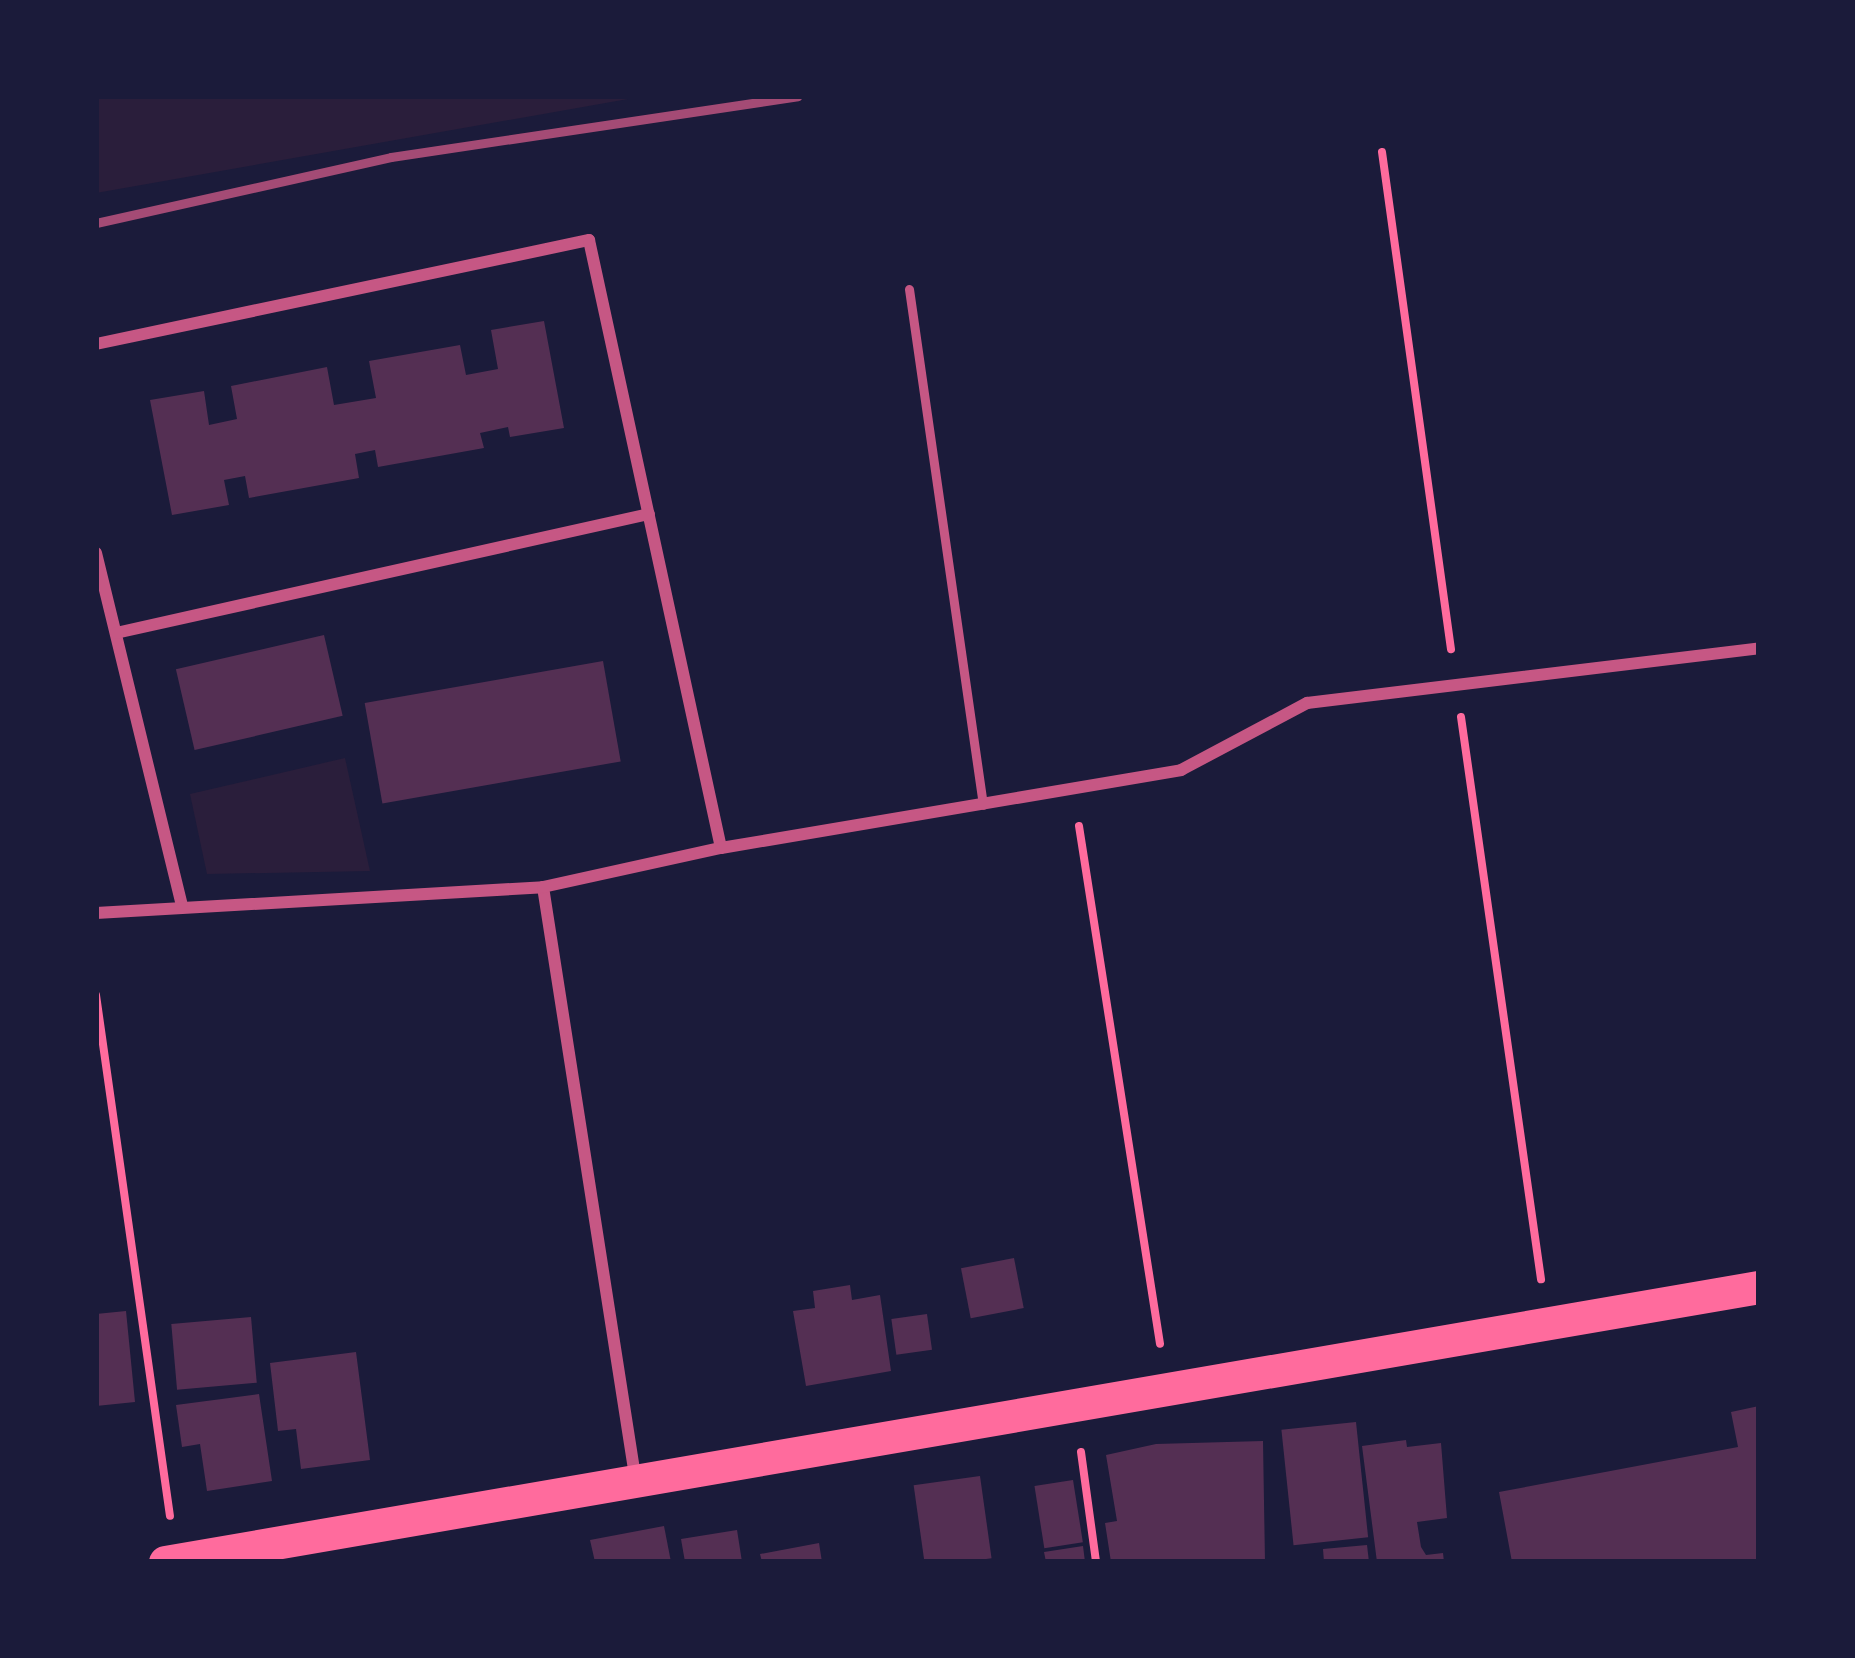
<!DOCTYPE html>
<style>
body{margin:0}
#map{position:relative;width:1855px;height:1658px;overflow:hidden;background:#1b1b3a;font-family:"PT Sans Narrow",sans-serif}
div>[style]{position:absolute}
.green>*{inset:0;background:#2a1e3b}
.building>*{inset:0;background:#542f53;transform-origin:0 0}
.path>*{height:8px;margin:-4px;padding:0 4px;transform-origin:4px;border-radius:4px;background:#ff6b9d}
.service>*{height:9px;margin:-4.5px;padding:0 4.5px;transform-origin:4.5px;border-radius:4.5px;background:#c65784}
.minor>*{height:12px;margin:-6px;padding:0 6px;transform-origin:6px;border-radius:6px;background:#c65784}
.trunk>*{height:33px;margin:-16.5px;padding:0 16.5px;transform-origin:16.5px;border-radius:16.5px;background:#ff6b9d}
.rail>*{height:9px;margin:-4.5px;padding:0 4.5px;transform-origin:4.5px;border-radius:4.5px;background:#a44b75}
span{translate:-50% -50%;white-space:nowrap;text-align:center;line-height:1.15;-webkit-text-stroke:9px #1b1b3a;paint-order:stroke}
.frame{position:absolute;inset:0;border:99px solid #1b1b3a;pointer-events:none}
</style>
<div id="map">
<div class="green">
<div style="clip-path:polygon(96px 96px,645px 96px,96px 193px)"></div>
<div style="clip-path:polygon(345px 758px,370px 871px,207px 874px,190px 794px)"></div>
</div>
<div class="building">
<div style="clip-path:polygon(544px 321px,564px 428px,510px 437px,508px 427px,480px 433px,484px 448px,378px 467px,375px 450px,355px 454px,359px 478px,249px 498px,245px 476px,224px 480px,229px 505px,172px 515px,150px 400px,204px 391px,209px 425px,237px 419px,231px 386px,327px 367px,334px 405px,376px 398px,369px 361px,460px 345px,466px 375px,498px 369px,491px 330px)"></div>
<div style="left:324px;top:635px;width:83px;height:152px;rotate:77deg"></div>
<div style="left:603px;top:661px;width:102px;height:242px;rotate:80deg"></div>
<div style="left:1014px;top:1258px;width:51px;height:54px;rotate:79deg"></div>
<div style="clip-path:polygon(850px 1285px,852px 1300px,880px 1295px,891px 1371px,806px 1386px,793px 1311px,815px 1308px,813px 1291px)"></div>
<div style="clip-path:polygon(126px 1311px,135px 1402px,96px 1406px,96px 1314px)"></div>
<div style="left:927px;top:1314px;width:36px;height:36px;rotate:82deg"></div>
<div style="left:251px;top:1317px;width:66px;height:80px;rotate:85deg"></div>
<div style="clip-path:polygon(356px 1352px,370px 1460px,301px 1469px,296px 1429px,278px 1431px,270px 1363px)"></div>
<div style="clip-path:polygon(259px 1394px,272px 1481px,207px 1491px,200px 1444px,182px 1447px,176px 1405px)"></div>
<div style="clip-path:polygon(1759px 1406px,1759px 1562px,1512px 1562px,1499px 1492px,1738px 1447px,1731px 1412px)"></div>
<div style="left:1356px;top:1422px;width:116px;height:75px;rotate:84deg"></div>
<div style="clip-path:polygon(1406px 1440px,1407px 1447px,1441px 1443px,1447px 1518px,1417px 1522px,1421px 1547px,1426px 1555px,1443px 1553px,1444px 1562px,1377px 1562px,1362px 1446px)"></div>
<div style="clip-path:polygon(1263px 1441px,1265px 1562px,1111px 1562px,1105px 1523px,1117px 1521px,1106px 1455px,1156px 1444px)"></div>
<div style="left:980px;top:1476px;width:83px;height:67px;rotate:82deg"></div>
<div style="left:1073px;top:1480px;width:63px;height:39px;rotate:81deg"></div>
<div style="clip-path:polygon(664px 1526px,671px 1562px,595px 1562px,590px 1540px)"></div>
<div style="clip-path:polygon(737px 1530px,742px 1562px,685px 1562px,681px 1539px)"></div>
<div style="clip-path:polygon(819px 1543px,822px 1562px,762px 1562px,760px 1554px)"></div>
<div style="clip-path:polygon(1367px 1545px,1369px 1562px,1324px 1562px,1323px 1549px)"></div>
<div style="clip-path:polygon(1083px 1546px,1085px 1562px,1046px 1562px,1044px 1552px)"></div>
</div>
<div class="path">
<div style="left:1382px;top:152px;width:502px;rotate:82.1deg"></div>
<div style="left:1461px;top:717px;width:568px;rotate:81.9deg"></div>
<div style="left:1079px;top:826px;width:524px;rotate:81.11deg"></div>
<div style="left:96px;top:995px;width:526px;rotate:81.92deg"></div>
<div style="left:1081px;top:1452px;width:111px;rotate:82.2deg"></div>
</div>
<div class="service">
<div style="left:909px;top:289px;width:521px;rotate:81.84deg"></div>
</div>
<div class="minor">
<div style="left:96px;top:344px;width:504px;rotate:-11.91deg"></div>
<div style="left:589px;top:240px;width:622px;rotate:77.75deg"></div>
<div style="left:96px;top:553px;width:362px;rotate:76.3deg"></div>
<div style="left:116px;top:633px;width:546px;rotate:-12.59deg"></div>
<div style="left:543px;top:887px;width:596px;rotate:81.12deg"></div>
<div style="left:96px;top:913px;width:448px;rotate:-3.3deg"></div>
<div style="left:543px;top:887px;width:182px;rotate:-12.4deg"></div>
<div style="left:721px;top:848px;width:467px;rotate:-9.6deg"></div>
<div style="left:1181px;top:770px;width:143px;rotate:-28deg"></div>
<div style="left:1307px;top:703px;width:455px;rotate:-6.9deg"></div>
</div>
<div class="trunk">
<div style="left:165px;top:1562px;width:1618px;rotate:-9.79deg"></div>
</div>
<div class="rail">
<div style="left:96px;top:223px;width:302px;rotate:-12.6deg"></div>
<div style="left:391px;top:157px;width:411px;rotate:-8.5deg"></div>
</div>
<div class="frame"></div>
</div>
